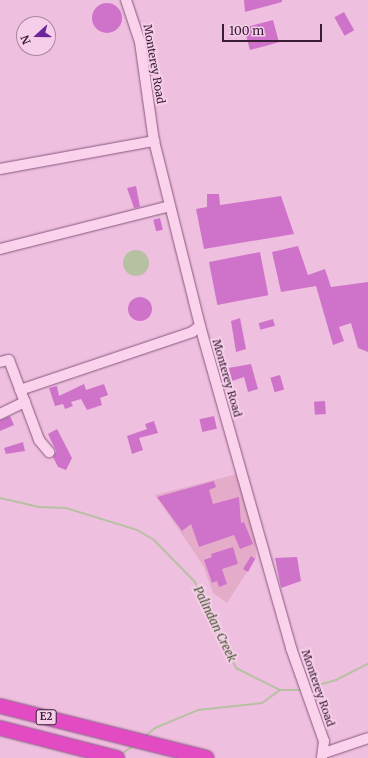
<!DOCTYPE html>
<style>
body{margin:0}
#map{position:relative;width:368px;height:758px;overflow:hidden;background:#efbfdf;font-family:Merriweather,serif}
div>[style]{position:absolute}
.farmland>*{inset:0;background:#e5acca}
.water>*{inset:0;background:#b6c1a2}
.round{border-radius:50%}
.stream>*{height:2px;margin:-1px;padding:0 1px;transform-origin:1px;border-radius:1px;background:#b6c1a2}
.building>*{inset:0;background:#cf73ca;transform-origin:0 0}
.roads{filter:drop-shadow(0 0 1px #885780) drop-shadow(0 0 1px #885780)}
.minor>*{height:10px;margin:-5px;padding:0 5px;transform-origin:5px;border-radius:5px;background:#fad2ec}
.highway>*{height:14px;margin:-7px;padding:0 7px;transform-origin:7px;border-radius:7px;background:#e34bc5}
span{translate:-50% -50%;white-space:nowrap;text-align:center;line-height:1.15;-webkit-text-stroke:4px #f6cee9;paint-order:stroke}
.shield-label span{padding:1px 3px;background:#f6cee9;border:1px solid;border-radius:3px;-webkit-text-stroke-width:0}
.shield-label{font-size:10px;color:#371c34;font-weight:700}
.street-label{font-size:11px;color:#371c34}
.water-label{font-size:12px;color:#3e582a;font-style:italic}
.north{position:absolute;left:16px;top:16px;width:40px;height:40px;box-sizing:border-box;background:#f6cee9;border:1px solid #aa87a1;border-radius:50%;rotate:249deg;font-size:11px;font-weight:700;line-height:16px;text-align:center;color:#371c34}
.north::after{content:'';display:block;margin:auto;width:14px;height:18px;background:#6e2499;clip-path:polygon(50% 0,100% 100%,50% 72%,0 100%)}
.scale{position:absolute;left:222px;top:24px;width:100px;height:18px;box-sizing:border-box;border:2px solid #371c34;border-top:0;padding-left:5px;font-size:12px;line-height:14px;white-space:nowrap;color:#371c34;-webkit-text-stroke:3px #f6cee9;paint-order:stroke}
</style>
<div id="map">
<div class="farmland">
<div style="clip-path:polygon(237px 474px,255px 534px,256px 558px,227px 603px,213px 593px,203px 565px,155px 495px)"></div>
</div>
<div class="water">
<div class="round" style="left:123px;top:250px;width:26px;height:26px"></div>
</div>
<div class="stream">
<div style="left:0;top:498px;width:40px;rotate:13deg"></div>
<div style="left:39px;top:507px;width:27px;rotate:2deg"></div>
<div style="left:66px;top:508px;width:74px;rotate:17.2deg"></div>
<div style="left:137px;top:530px;width:20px;rotate:30deg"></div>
<div style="left:154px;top:540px;width:59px;rotate:45.7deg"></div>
<div style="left:195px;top:582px;width:95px;rotate:64.5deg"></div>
<div style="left:236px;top:668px;width:49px;rotate:26.6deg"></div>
<div style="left:280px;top:690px;width:22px"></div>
<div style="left:308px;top:688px;width:29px;rotate:-16deg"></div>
<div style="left:336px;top:680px;width:36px;rotate:-27deg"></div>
<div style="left:144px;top:737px;width:14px;rotate:-39deg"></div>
<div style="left:155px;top:728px;width:47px;rotate:-22.7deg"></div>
<div style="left:198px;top:710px;width:64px;rotate:-6.2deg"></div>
<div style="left:262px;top:703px;width:22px;rotate:-36deg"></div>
<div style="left:120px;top:755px;width:16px;rotate:-35deg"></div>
</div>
<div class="building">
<div style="clip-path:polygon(244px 0,282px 0,282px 2px,245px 12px)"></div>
<div class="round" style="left:92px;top:3px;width:30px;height:30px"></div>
<div style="left:344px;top:12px;width:21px;height:11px;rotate:61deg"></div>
<div style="left:273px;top:20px;width:23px;height:30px;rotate:75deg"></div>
<div style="clip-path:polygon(136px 186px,140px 207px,134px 208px,127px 188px)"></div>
<div style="clip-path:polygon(207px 194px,219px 194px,220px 205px,281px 196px,294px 234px,204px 249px,196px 209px,207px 207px)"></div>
<div style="left:160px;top:218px;width:12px;height:7px;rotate:76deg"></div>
<div style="clip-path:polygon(298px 246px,308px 275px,325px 269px,331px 287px,368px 282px,368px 352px,358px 348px,351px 323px,339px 327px,344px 341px,333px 345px,316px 286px,281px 292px,272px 252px)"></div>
<div style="left:260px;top:252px;width:44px;height:52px;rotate:79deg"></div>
<div class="round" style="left:128px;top:297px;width:24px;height:24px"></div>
<div style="clip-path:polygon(240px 318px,246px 349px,236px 352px,231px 321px)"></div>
<div style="left:273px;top:319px;width:7px;height:15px;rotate:74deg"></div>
<div style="clip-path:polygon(251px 364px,258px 389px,248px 392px,244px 377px,232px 381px,228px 368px)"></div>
<div style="left:280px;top:375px;width:15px;height:10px;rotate:74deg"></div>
<div style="clip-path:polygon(84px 384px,86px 390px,104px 384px,108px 395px,100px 398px,102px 405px,87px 410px,81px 399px,71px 402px,73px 406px,65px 409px,63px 404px,55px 406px,49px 388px,57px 386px,59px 396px)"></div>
<div style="left:325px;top:401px;width:13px;height:11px;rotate:86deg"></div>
<div style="clip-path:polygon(10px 416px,14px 425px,0 431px,0 420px)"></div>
<div style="left:214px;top:416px;width:13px;height:15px;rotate:77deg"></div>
<div style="clip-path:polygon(154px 421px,158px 433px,139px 438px,143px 450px,132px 454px,127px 436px,147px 429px,145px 424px)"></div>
<div style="clip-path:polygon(57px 429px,72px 458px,66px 470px,58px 467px,53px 457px,56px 451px,48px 434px)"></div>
<div style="clip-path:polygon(23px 442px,25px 451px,6px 454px,4px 448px)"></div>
<div style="clip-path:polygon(214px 481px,216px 487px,209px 490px,213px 504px,239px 497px,241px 523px,244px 522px,253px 544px,240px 549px,234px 535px,199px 547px,191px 524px,182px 531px,157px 497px)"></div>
<div style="clip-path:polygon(233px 547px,238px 564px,222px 569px,227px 584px,219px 587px,217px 581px,212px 583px,204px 560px,212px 557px,211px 554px)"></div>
<div style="clip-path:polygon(251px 556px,255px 559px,248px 572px,243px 569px)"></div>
<div style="clip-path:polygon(297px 557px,301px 581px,281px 588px,275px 558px)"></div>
</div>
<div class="roads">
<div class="minor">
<div style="left:126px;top:0;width:44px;rotate:71.6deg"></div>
<div style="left:140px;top:42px;width:100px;rotate:82deg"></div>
<div style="left:154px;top:141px;width:191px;rotate:76deg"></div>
<div style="left:200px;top:326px;width:335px;rotate:74.2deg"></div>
<div style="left:291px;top:648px;width:99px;rotate:70.5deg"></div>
<div style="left:324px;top:741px;width:17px;rotate:97deg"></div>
<div style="left:0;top:169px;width:157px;rotate:-10.3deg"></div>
<div style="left:0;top:249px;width:175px;rotate:-14.2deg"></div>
<div style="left:0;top:362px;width:9px;rotate:-13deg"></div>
<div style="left:9px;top:360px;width:85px;rotate:69.4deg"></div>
<div style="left:39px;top:440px;width:16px;rotate:50deg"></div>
<div style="left:20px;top:390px;width:182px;rotate:-18.6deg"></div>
<div style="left:192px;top:332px;width:10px;rotate:-37deg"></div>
<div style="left:0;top:414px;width:28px;rotate:-26deg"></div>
<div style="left:324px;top:753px;width:46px;rotate:-18.8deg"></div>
</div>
<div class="highway">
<div style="left:0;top:706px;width:213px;rotate:14.1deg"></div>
<div style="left:0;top:728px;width:121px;rotate:14.4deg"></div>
</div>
</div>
<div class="shield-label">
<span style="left:46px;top:717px">E2</span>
</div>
<div class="street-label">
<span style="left:154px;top:64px;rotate:80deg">Monterey Road</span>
<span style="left:227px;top:378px;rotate:74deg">Monterey Road</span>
<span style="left:318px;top:688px;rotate:71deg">Monterey Road</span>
</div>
<div class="water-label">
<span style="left:215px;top:624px;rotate:64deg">Palindan Creek</span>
</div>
<div class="north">N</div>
<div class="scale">100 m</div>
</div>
